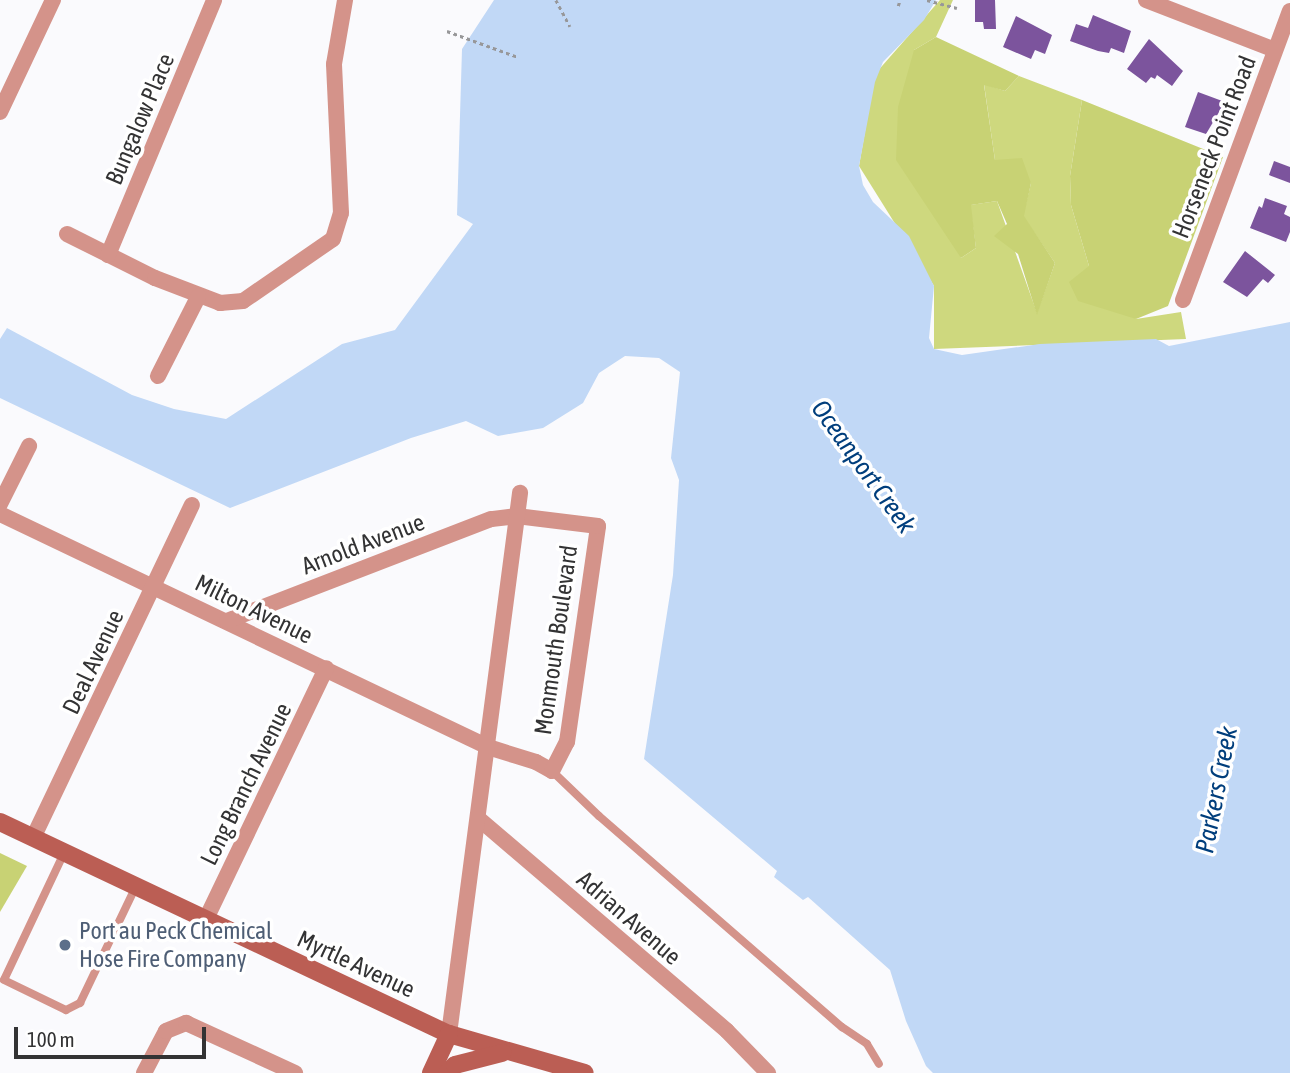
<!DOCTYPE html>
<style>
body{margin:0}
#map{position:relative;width:1290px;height:1073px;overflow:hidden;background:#fafafd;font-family:"Asap Condensed",sans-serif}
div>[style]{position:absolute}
.green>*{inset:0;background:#ced87e}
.forest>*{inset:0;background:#c8d274}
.water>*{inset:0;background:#c1d8f6}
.building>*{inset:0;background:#7c549d}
.path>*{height:2.5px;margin-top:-1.25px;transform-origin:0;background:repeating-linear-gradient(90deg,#979799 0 3.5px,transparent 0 7px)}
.lane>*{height:8px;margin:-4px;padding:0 4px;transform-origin:4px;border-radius:4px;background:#d4938a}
.street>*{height:16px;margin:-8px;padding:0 8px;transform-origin:8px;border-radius:8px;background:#d4938a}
.secondary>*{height:18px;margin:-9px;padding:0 9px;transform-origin:9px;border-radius:9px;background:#bb5e54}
.dots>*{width:19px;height:19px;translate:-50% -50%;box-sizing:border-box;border:4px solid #fff;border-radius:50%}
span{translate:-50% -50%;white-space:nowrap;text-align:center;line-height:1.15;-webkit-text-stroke:7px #fff;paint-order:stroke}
.street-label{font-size:24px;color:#333334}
.service-label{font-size:24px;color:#4e5e75}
.left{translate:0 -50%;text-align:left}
.water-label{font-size:26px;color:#003e7c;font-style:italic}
.scale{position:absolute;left:14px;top:1027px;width:192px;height:32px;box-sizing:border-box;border:4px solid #333334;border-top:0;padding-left:9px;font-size:21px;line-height:24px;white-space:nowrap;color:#333334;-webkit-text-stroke:5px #fff;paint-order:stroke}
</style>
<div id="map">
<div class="green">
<div style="clip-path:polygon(940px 0,953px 0,936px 37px,914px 50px,961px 258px,976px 248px,970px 205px,997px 201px,1037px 313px,1055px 263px,1023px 216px,1031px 183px,995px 160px,984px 84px,1005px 91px,1019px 76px,1082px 100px,1070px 176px,1071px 205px,1089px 266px,1136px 319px,1181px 312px,1186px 339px,934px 349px,934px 286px,859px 166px,875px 74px)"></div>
</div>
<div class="forest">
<div style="clip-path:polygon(936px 37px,1019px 76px,1005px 91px,984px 85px,995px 160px,1022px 158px,1031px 183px,1024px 216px,1055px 263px,1037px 315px,1018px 254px,994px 236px,1007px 224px,997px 201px,971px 205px,976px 248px,961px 258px,896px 160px,898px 107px,914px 50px)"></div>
<div style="clip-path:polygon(1082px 100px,1223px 157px,1168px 306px,1136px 319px,1078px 301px,1069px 282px,1089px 266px,1071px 205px,1070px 176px)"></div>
<div style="clip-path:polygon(0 853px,27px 866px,0 912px)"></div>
</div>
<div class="water">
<div style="clip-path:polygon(936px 0,924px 20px,883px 62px,875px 82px,859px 166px,863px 185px,873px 202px,909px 236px,934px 286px,929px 338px,934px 349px,962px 355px,1040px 344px,1156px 339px,1169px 346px,1290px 322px,1290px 1073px,933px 1073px,926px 1066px,906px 1021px,890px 970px,808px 897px,803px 900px,774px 877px,777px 871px,644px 759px,673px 575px,679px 480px,671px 458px,680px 372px,659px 358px,625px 356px,599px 373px,583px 403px,543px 428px,498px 436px,466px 421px,411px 438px,230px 508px,0 398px,0 339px,7px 328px,132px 395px,174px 409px,226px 419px,342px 344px,395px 330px,473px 224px,457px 215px,462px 49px,494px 0)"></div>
</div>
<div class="building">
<div style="clip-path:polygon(975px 0,995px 0,996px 29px,984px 29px,983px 22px,975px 22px)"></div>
<div style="clip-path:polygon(1093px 15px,1131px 31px,1124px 53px,1111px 48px,1109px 53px,1098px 51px,1070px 41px,1076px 24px,1088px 28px)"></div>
<div style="clip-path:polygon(1016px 16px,1052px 35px,1045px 54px,1035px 50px,1031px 59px,1003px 47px)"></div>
<div style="clip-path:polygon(1149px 39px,1183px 71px,1172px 86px,1157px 75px,1155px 79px,1151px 77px,1146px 83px,1127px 69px)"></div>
<div style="clip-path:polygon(1198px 92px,1225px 102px,1206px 134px,1185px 127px)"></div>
<div style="clip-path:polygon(1274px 161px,1290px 167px,1290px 183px,1269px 175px)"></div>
<div style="clip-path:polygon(1265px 198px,1287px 206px,1284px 214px,1290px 217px,1290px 232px,1286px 242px,1250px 228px,1259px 206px,1262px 208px)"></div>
<div style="clip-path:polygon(1245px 251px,1275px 275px,1268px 283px,1263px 279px,1247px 297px,1223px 282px)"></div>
</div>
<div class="path">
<div style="left:556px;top:0;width:30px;rotate:62deg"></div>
<div style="left:927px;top:0;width:31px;rotate:15deg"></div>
<div style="left:898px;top:6px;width:6px;rotate:-72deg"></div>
<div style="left:447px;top:31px;width:76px;rotate:20.1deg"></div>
</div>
<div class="lane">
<div style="left:552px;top:771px;width:65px;rotate:43.8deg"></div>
<div style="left:599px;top:816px;width:322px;rotate:41deg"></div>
<div style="left:842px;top:1027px;width:30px;rotate:34deg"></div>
<div style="left:867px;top:1044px;width:23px;rotate:59deg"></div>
<div style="left:64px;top:853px;width:140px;rotate:115.3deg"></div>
<div style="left:4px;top:980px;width:69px;rotate:25.8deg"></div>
<div style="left:66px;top:1010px;width:16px;rotate:-27deg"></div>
<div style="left:80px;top:1003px;width:130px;rotate:-64.4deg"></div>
</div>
<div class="street">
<div style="left:1146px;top:0;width:138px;rotate:21.2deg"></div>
<div style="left:0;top:112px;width:124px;rotate:-64.7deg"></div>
<div style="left:67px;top:234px;width:98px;rotate:26.6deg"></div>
<div style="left:155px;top:278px;width:70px;rotate:21deg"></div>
<div style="left:220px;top:303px;width:23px;rotate:-5deg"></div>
<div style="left:243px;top:301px;width:109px;rotate:-34.6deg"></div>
<div style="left:333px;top:239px;width:27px;rotate:-73deg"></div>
<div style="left:341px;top:213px;width:149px;rotate:-92.7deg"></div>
<div style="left:334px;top:64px;width:65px;rotate:-80.2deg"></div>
<div style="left:108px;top:255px;width:276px;rotate:-67.4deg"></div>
<div style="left:1183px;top:300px;width:308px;rotate:-69.7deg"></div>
<div style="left:158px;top:376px;width:89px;rotate:-63.1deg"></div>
<div style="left:0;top:504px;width:65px;rotate:-63.4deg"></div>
<div style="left:0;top:514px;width:541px;rotate:25.52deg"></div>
<div style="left:488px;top:747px;width:50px;rotate:17.4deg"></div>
<div style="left:536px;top:762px;width:18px;rotate:29deg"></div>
<div style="left:552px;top:771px;width:33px;rotate:-63deg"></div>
<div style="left:567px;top:742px;width:218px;rotate:-81.8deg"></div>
<div style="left:598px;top:526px;width:82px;rotate:-173deg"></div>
<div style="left:517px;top:516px;width:26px;rotate:173deg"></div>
<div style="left:491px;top:519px;width:283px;rotate:158.9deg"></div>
<div style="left:479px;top:819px;width:326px;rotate:40.5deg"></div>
<div style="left:727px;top:1031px;width:59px;rotate:45.7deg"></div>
<div style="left:33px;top:838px;width:369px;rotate:-64.5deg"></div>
<div style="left:206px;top:919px;width:278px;rotate:-64.4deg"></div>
<div style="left:449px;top:1034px;width:546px;rotate:-82.52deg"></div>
<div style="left:144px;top:1073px;width:47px;rotate:-62.4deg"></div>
<div style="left:166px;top:1031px;width:22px;rotate:-22deg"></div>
<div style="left:186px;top:1023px;width:120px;rotate:24.6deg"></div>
</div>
<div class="secondary">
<div style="left:0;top:822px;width:497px;rotate:25.3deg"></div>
<div style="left:449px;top:1034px;width:141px;rotate:16deg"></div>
<div style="left:431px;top:1073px;width:43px;rotate:-65.2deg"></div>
<div style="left:447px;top:1073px;width:11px;rotate:-45deg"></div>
<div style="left:455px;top:1065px;width:49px;rotate:-14.3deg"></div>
</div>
<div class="dots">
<div style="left:65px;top:945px;background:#5c6f8a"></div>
</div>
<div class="street-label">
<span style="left:140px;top:119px;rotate:-67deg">Bungalow Place</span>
<span style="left:1214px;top:147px;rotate:-69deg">Horseneck Point Road</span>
<span style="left:363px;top:544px;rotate:-21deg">Arnold Avenue</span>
<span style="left:254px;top:609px;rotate:26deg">Milton Avenue</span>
<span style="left:556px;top:640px;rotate:-82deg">Monmouth Boulevard</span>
<span style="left:93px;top:662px;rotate:-65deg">Deal Avenue</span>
<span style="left:246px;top:784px;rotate:-64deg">Long Branch Avenue</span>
<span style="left:629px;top:918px;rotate:41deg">Adrian Avenue</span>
<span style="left:356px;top:964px;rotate:25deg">Myrtle Avenue</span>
</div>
<div class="service-label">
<span class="left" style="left:79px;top:945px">Port au Peck Chemical<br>Hose Fire Company</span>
</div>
<div class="water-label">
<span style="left:863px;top:467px;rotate:54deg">Oceanport Creek</span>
<span style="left:1217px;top:790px;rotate:-79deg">Parkers Creek</span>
</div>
<div class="scale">100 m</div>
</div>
